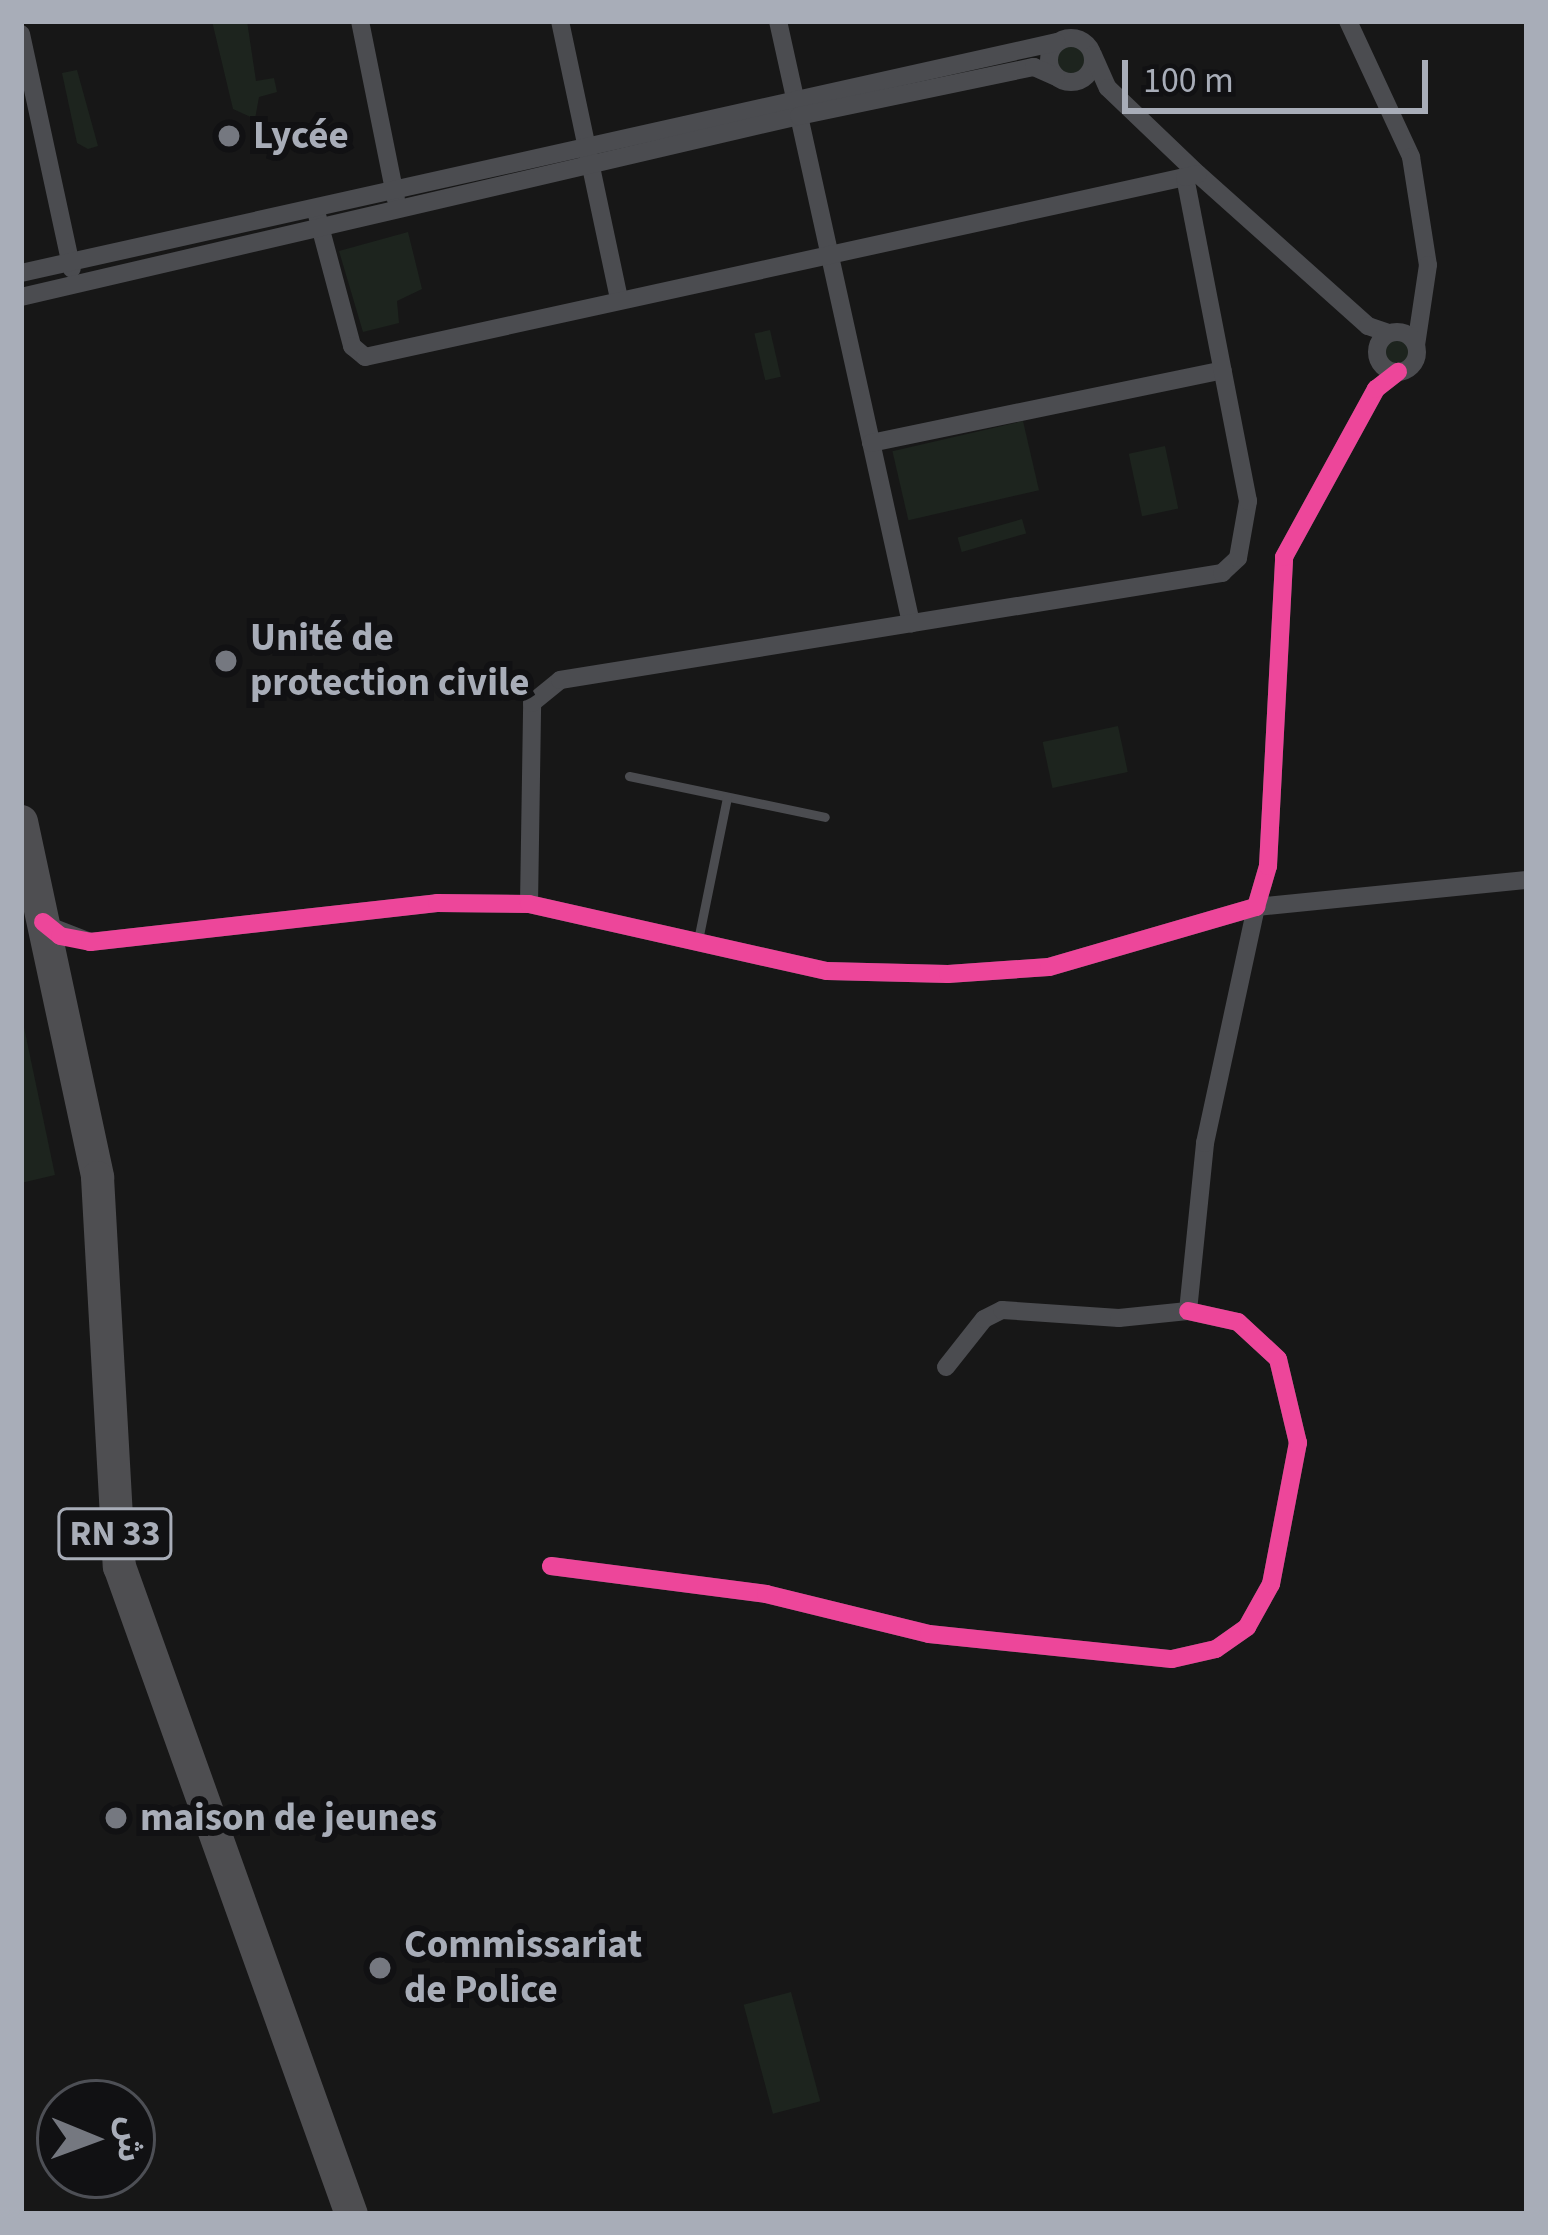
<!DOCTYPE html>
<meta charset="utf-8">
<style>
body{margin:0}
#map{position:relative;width:1548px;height:2235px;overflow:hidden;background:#171717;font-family:"Source Sans 3","Noto Sans Arabic",sans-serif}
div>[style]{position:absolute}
.green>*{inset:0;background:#1d241e;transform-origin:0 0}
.round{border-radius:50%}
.lane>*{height:9px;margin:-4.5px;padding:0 4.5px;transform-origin:4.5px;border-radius:4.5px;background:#4b4c50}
.street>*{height:18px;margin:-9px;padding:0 9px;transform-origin:9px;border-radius:9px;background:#4b4c50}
.street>.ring{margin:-9px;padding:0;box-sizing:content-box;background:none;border:18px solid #4b4c50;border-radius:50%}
.highway>*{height:33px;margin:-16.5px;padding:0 16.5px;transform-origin:16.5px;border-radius:16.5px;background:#4e4e51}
.cycleway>*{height:18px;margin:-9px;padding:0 9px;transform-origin:9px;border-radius:9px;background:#ed469a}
.dots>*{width:33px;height:33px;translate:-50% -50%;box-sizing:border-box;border:6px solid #111113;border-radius:50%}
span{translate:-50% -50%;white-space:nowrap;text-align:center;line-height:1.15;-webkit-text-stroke:12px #111113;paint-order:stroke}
.shield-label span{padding:3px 9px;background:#111113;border:3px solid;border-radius:9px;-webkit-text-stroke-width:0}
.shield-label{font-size:36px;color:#a8adb8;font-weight:700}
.poi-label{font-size:39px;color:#a8adb8;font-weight:700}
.left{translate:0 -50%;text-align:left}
.frame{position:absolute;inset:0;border:24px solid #a8adb8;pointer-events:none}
.north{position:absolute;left:36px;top:2079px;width:120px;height:120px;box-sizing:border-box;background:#111113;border:3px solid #4d4f55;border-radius:50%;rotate:91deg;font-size:33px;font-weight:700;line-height:48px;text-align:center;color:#a8adb8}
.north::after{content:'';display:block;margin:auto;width:42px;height:54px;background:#757880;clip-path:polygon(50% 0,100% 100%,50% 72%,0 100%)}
.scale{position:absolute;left:1122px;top:60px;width:306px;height:54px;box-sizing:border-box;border:6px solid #a8adb8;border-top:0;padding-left:15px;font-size:36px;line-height:42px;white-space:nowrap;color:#a8adb8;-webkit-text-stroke:9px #111113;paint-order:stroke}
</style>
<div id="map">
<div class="green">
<div style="clip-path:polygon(212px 21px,247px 21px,256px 81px,274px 78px,277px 92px,259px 97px,255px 119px,233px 109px)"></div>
<div class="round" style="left:1055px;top:44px;width:32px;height:32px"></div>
<div style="clip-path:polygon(77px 70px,98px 146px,88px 149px,77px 143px,62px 73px)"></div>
<div style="clip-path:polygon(408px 232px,422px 289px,397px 301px,399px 323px,363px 332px,339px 251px)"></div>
<div style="left:770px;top:330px;width:48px;height:16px;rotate:77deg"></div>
<div class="round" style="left:1381px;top:336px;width:30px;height:30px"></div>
<div style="left:1023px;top:421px;width:71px;height:134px;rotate:77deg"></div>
<div style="left:1165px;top:446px;width:64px;height:37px;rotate:78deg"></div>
<div style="left:1022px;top:519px;width:15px;height:67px;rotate:74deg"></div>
<div style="left:1118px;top:726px;width:47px;height:77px;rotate:78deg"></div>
<div style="clip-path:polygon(21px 1013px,55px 1175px,21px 1183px)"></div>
<div style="left:791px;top:1992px;width:113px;height:49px;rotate:75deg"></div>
</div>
<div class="lane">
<div style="left:629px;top:776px;width:200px;rotate:11.8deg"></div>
<div style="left:698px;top:940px;width:146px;rotate:-78.5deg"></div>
</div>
<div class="street">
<div style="left:360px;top:21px;width:182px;rotate:78.6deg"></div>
<div style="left:560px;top:21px;width:283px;rotate:78deg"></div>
<div style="left:778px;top:21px;width:617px;rotate:77.54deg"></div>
<div style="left:1348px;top:21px;width:150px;rotate:65.1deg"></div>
<div style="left:1411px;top:157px;width:109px;rotate:81.1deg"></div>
<div style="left:1428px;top:265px;width:81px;rotate:98.5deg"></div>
<div style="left:21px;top:34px;width:240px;rotate:77.8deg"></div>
<div class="ring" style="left:1049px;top:38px;width:26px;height:26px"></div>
<div style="left:1093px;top:55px;width:36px;rotate:66deg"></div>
<div style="left:1108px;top:88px;width:124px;rotate:43.7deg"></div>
<div style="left:1198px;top:174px;width:228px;rotate:41.8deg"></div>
<div style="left:1368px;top:326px;width:21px;rotate:19deg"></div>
<div style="left:317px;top:215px;width:136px;rotate:75deg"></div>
<div style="left:352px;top:346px;width:17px;rotate:40deg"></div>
<div style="left:365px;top:357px;width:840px;rotate:-12.38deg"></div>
<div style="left:21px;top:273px;width:1061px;rotate:-12.57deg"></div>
<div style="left:21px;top:297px;width:799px;rotate:-13.1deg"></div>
<div style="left:799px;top:116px;width:240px;rotate:-11.8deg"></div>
<div style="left:1034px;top:67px;width:24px;rotate:24deg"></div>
<div class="ring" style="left:1377px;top:332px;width:22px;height:22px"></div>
<div style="left:871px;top:443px;width:359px;rotate:-11.7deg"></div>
<div style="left:529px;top:904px;width:201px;rotate:-89.1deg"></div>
<div style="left:532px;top:703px;width:36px;rotate:-39deg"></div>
<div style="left:560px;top:680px;width:671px;rotate:-9.18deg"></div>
<div style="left:1222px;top:573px;width:22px;rotate:-43deg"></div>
<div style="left:1238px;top:558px;width:58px;rotate:-80deg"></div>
<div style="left:1248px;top:501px;width:330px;rotate:-101deg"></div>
<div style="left:1185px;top:177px;width:13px;rotate:-13deg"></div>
<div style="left:46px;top:925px;width:47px;rotate:21.1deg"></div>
<div style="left:90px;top:942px;width:349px;rotate:-6.4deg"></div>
<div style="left:437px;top:903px;width:92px;rotate:0.6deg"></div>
<div style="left:529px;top:904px;width:305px;rotate:12.7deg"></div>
<div style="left:827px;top:971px;width:121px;rotate:1.4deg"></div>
<div style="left:948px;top:974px;width:101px;rotate:-4deg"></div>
<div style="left:1049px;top:967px;width:216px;rotate:-16.2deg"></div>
<div style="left:1256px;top:907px;width:43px;rotate:-73.7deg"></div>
<div style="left:1268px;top:866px;width:309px;rotate:-87deg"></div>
<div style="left:1284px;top:557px;width:192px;rotate:-61.3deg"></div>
<div style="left:1376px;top:389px;width:28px;rotate:-38deg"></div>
<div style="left:946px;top:1367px;width:61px;rotate:-51.6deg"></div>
<div style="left:984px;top:1319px;width:20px;rotate:-27deg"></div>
<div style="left:1002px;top:1310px;width:117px;rotate:3.9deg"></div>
<div style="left:1119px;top:1318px;width:69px;rotate:-5.8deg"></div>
<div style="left:1188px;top:1311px;width:169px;rotate:-84.2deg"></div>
<div style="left:1205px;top:1143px;width:241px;rotate:-77.8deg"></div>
<div style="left:1256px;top:907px;width:272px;rotate:-5.7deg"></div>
<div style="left:551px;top:1566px;width:217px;rotate:7.4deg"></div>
<div style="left:766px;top:1594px;width:168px;rotate:13.8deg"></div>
<div style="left:929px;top:1634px;width:244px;rotate:5.9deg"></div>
<div style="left:1172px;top:1659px;width:45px;rotate:-12.8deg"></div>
<div style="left:1216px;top:1649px;width:38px;rotate:-35deg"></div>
<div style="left:1247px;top:1627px;width:49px;rotate:-60.8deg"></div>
<div style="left:1271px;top:1584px;width:144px;rotate:-79.2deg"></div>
<div style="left:1298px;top:1443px;width:86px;rotate:-103.4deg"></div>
<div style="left:1278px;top:1359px;width:54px;rotate:-137.2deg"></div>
<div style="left:1238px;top:1322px;width:51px;rotate:-167.6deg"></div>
</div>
<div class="highway">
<div style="left:21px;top:821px;width:364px;rotate:77.9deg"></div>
<div style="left:97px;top:1177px;width:390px;rotate:86.8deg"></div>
<div style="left:119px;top:1566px;width:688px;rotate:70.3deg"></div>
</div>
<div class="cycleway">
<div style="left:43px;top:922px;width:22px;rotate:39deg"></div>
<div style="left:60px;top:936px;width:31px;rotate:11deg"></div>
<div style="left:90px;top:942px;width:349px;rotate:-6.4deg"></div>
<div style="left:437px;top:903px;width:92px;rotate:0.6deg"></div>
<div style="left:529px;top:904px;width:305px;rotate:12.7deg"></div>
<div style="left:827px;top:971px;width:121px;rotate:1.4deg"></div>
<div style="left:948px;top:974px;width:101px;rotate:-4deg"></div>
<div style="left:1049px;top:967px;width:216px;rotate:-16.2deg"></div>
<div style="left:1256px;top:907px;width:43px;rotate:-73.7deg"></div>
<div style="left:1268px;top:866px;width:309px;rotate:-87deg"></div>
<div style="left:1284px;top:557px;width:192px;rotate:-61.3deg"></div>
<div style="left:1376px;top:389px;width:28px;rotate:-38deg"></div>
<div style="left:551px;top:1566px;width:217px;rotate:7.4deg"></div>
<div style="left:766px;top:1594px;width:168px;rotate:13.8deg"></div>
<div style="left:929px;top:1634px;width:244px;rotate:5.9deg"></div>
<div style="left:1172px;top:1659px;width:45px;rotate:-12.8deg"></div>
<div style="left:1216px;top:1649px;width:38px;rotate:-35deg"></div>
<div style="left:1247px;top:1627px;width:49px;rotate:-60.8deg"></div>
<div style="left:1271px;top:1584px;width:144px;rotate:-79.2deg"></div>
<div style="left:1298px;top:1443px;width:86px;rotate:-103.4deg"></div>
<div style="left:1278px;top:1359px;width:54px;rotate:-137.2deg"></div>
<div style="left:1238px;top:1322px;width:51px;rotate:-167.6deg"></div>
</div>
<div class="dots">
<div style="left:229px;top:136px;background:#757880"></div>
<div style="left:226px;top:661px;background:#757880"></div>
<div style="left:116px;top:1818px;background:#757880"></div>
<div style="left:380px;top:1968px;background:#757880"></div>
</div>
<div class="shield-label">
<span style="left:115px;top:1534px">RN 33</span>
</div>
<div class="poi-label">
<span class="left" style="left:253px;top:136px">Lycée</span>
<span class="left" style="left:250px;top:661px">Unité de<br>protection civile</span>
<span class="left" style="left:140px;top:1818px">maison de jeunes</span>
<span class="left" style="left:404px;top:1968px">Commissariat<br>de Police</span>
</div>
<div class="frame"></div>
<div class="north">ش</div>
<div class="scale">100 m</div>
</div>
